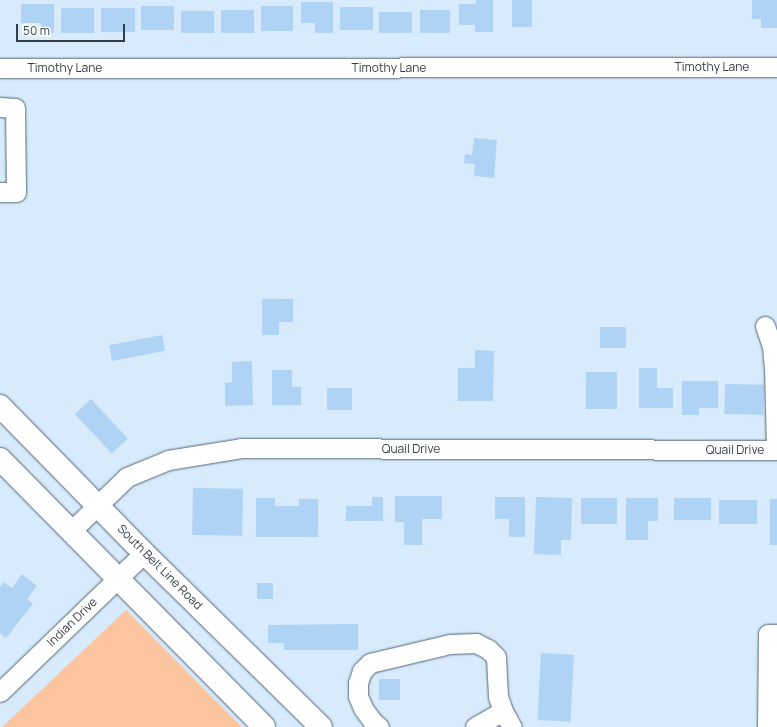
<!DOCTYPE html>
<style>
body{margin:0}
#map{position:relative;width:777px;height:727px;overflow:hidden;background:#d7ebfd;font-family:Manrope,sans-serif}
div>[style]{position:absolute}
.green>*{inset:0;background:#fcc59f}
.building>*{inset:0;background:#aed3f4;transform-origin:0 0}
.roads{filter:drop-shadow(0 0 1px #546574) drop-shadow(0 0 1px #546574)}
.minor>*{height:19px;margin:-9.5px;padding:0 9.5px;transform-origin:9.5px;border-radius:9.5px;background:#fff}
.major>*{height:22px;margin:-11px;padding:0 11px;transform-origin:11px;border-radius:11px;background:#fff}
span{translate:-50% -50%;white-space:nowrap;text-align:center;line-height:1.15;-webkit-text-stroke:3px #fff;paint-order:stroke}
.street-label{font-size:12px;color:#353d44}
.scale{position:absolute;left:16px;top:24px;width:109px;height:18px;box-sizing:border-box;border:2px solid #353d44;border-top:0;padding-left:5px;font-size:12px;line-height:14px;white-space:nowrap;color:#353d44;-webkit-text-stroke:3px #fff;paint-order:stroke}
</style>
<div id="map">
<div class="green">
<div style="clip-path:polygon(126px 610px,242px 727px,2px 727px)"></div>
</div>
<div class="building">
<div style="clip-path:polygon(476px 0,493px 0,493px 32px,475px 32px,475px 25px,459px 25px,459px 4px,476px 4px)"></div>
<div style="left:512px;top:0;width:20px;height:27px"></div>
<div style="clip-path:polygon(752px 0,777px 0,777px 28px,761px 28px,761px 19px,752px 19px)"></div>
<div style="clip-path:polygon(301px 2px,333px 2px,333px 33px,315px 33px,315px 23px,301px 23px)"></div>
<div style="clip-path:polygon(21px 4px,54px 4px,54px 33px,41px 33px,41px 23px,21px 23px)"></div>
<div style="left:141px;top:6px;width:33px;height:24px"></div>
<div style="left:261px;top:6px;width:32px;height:25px"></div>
<div style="left:340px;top:7px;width:33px;height:23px"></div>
<div style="left:61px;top:8px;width:33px;height:25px"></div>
<div style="left:101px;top:8px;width:34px;height:24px"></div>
<div style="left:221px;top:10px;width:33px;height:23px"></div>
<div style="left:420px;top:10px;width:30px;height:23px"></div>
<div style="left:181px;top:11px;width:33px;height:22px"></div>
<div style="left:379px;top:12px;width:33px;height:21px"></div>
<div style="clip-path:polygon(474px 138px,497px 140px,494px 178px,474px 176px,475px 164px,464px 163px,465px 154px,472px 155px)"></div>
<div style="clip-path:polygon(262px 299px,293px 299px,293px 322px,279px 322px,279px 335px,262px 335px)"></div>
<div style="left:600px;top:327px;width:26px;height:21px"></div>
<div style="left:162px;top:335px;width:16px;height:54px;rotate:79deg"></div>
<div style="clip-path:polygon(475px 350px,494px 351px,493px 401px,458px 401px,458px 368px,475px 368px)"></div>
<div style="clip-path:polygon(252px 361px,253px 405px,225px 406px,225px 383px,232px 382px,232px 362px)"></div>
<div style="clip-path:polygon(639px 368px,657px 368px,657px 388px,673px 388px,673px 408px,639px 408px)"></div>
<div style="clip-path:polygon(272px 370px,292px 370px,292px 387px,301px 387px,301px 405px,272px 405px)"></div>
<div style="left:586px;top:372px;width:31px;height:37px"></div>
<div style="clip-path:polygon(682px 381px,718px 381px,718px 408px,699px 408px,699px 415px,682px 415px)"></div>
<div style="left:725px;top:384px;width:39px;height:30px;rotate:1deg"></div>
<div style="left:327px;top:388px;width:25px;height:22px"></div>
<div style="left:91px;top:399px;width:54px;height:22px;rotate:47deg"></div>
<div style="left:193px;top:488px;width:50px;height:47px;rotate:1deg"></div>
<div style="clip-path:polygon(395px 496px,442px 496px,442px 519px,422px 519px,422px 545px,404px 545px,404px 522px,395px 522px)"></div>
<div style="clip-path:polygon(372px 497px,383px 497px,383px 521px,346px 521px,346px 506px,372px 506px)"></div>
<div style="clip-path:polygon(495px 497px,525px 497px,525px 537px,509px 537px,509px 519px,495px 519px)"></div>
<div style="clip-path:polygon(536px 497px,572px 498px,571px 540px,561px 540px,561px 555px,534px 554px)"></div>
<div style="clip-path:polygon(256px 498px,275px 498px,275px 506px,299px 506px,299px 499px,318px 499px,318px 537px,256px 537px)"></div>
<div style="left:581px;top:498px;width:36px;height:26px"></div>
<div style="clip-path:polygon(626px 498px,658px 498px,658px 521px,648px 521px,648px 540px,626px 540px)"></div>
<div style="left:674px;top:498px;width:37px;height:22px"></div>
<div style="left:770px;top:499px;width:7px;height:46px"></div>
<div style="left:719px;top:500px;width:38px;height:24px"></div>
<div style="clip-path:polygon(22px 574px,37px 586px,27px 599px,33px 604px,6px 638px,0 633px,0 587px,4px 582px,12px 588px)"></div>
<div style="left:257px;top:583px;width:16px;height:16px"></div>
<div style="clip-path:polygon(358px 624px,358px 650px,284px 650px,284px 643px,268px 643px,268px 625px)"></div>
<div style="left:541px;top:653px;width:33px;height:67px;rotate:3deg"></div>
<div style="left:379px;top:679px;width:21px;height:21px"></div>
</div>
<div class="roads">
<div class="minor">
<div style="left:0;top:68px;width:777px;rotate:-0.07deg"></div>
<div style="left:0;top:107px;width:15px;rotate:4deg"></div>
<div style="left:15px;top:108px;width:84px;rotate:89.3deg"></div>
<div style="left:16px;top:192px;width:16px;rotate:180deg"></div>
<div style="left:765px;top:326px;width:21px;rotate:71deg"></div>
<div style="left:772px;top:346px;width:21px;rotate:85deg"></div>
<div style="left:774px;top:367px;width:83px;rotate:88.6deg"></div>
<div style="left:71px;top:531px;width:78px;rotate:-44deg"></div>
<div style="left:127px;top:477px;width:44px;rotate:-22.5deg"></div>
<div style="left:168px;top:460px;width:74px;rotate:-9.3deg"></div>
<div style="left:241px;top:448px;width:536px;rotate:0.21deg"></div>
<div style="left:0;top:692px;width:200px;rotate:-44deg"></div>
<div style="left:379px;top:727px;width:8px;rotate:-140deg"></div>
<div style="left:373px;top:722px;width:17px;rotate:-126deg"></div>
<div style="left:363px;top:708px;width:13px;rotate:-113deg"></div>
<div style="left:358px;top:696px;width:13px;rotate:-90deg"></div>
<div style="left:358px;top:683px;width:13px;rotate:-72deg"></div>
<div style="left:362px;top:671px;width:11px;rotate:-45deg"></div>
<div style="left:370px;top:663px;width:82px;rotate:-13.4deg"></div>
<div style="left:450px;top:644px;width:26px;rotate:-2deg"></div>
<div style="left:476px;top:643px;width:13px;rotate:27deg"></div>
<div style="left:488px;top:649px;width:11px;rotate:45deg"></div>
<div style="left:496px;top:657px;width:40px;rotate:87.1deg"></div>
<div style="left:498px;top:697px;width:15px;rotate:70deg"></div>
<div style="left:503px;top:711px;width:18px;rotate:61deg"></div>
<div style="left:475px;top:727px;width:32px;rotate:-30deg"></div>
<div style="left:767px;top:727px;width:93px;rotate:-89.4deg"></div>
<div style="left:768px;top:634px;width:9px"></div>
</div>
<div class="major">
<div style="left:0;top:406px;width:206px;rotate:45.6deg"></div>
<div style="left:144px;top:553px;width:248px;rotate:44.5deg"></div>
<div style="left:0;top:459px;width:376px;rotate:45.4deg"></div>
</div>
</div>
<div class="street-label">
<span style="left:712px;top:67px">Timothy Lane</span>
<span style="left:65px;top:68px">Timothy Lane</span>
<span style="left:389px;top:68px">Timothy Lane</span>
<span style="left:411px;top:449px">Quail Drive</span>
<span style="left:735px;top:450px">Quail Drive</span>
<span style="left:160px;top:567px;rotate:45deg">South Belt Line Road</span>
<span style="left:72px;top:622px;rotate:-44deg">Indian Drive</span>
</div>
<div class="scale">50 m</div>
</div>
